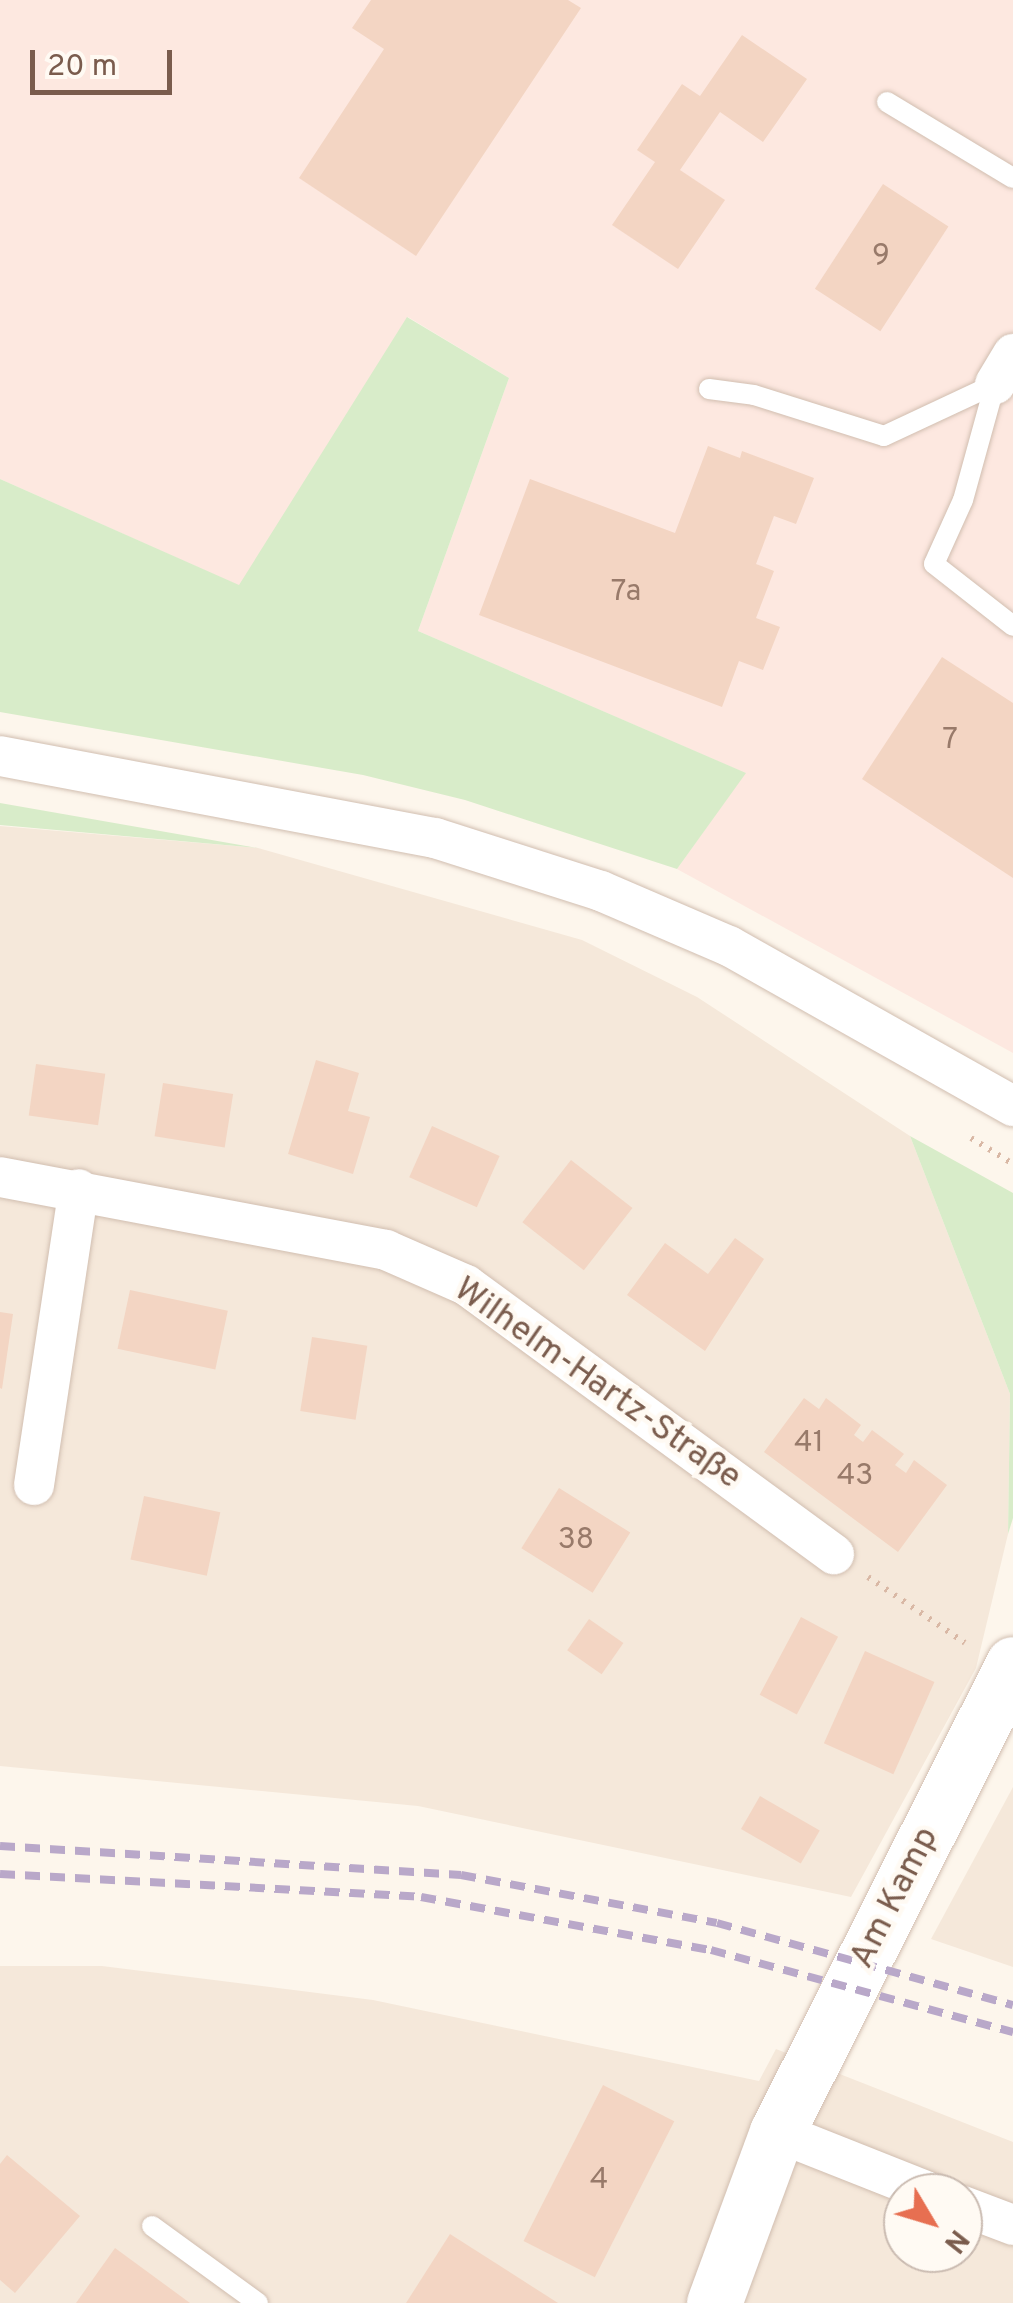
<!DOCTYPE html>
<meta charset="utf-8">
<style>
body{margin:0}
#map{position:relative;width:1013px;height:2303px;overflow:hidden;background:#fdf6ec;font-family:Overpass,sans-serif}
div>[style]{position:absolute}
.residential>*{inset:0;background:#f5e8da}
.commercial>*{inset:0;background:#fde8e0}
.green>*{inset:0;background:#d8ecc9}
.building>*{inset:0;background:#f3d5c3;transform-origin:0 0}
.path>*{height:6px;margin-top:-3px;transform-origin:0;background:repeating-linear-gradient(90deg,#d9b8a5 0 2.5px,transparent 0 10.5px)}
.roads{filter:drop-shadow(0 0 2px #d1beb0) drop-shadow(0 0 2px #d1beb0)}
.service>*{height:20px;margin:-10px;padding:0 10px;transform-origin:10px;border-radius:10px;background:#fff}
.minor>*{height:40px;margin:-20px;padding:0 20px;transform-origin:20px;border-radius:20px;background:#fff}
.secondary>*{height:55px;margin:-27.5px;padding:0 27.5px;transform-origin:27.5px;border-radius:27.5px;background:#fff}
.rail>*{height:8px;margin-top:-4px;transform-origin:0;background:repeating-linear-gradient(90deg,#b9a8c9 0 15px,transparent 0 25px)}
span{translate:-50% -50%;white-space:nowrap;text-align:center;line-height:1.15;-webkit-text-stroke:9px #fffaf3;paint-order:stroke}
.number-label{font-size:30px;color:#987a6a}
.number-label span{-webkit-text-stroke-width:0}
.street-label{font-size:35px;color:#7a5c4d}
.north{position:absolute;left:883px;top:2173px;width:100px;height:100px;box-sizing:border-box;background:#fffaf3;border:2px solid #cabbb1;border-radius:50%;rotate:128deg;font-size:28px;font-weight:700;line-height:40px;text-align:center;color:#7a5c4d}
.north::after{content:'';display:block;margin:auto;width:35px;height:45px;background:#e76f51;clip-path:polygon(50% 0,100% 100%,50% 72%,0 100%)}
.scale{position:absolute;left:30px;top:50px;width:142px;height:45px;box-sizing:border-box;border:5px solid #7a5c4d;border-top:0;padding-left:12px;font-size:30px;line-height:35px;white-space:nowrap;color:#7a5c4d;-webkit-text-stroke:8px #fffaf3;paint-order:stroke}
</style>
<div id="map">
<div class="residential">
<div style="clip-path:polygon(0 826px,258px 848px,582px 940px,697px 997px,910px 1136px,1010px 1394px,1008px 1534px,976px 1668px,851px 1897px,418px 1806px,0 1766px)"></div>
<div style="clip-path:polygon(1013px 1787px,1013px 1967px,931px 1939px)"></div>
<div style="clip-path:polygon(evenodd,0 1966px,102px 1966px,373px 2000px,759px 2081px,776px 2049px,1013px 2142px,1013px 2303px,0 2303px,0 1966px,903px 2193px,963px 2193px,963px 2253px,903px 2253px,903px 2193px)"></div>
</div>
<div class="commercial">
<div style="clip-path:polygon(0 0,1013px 0,1013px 1053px,677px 869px,745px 773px,418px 631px,509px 378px,408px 317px,240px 586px,0 479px)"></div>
</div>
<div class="green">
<div style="clip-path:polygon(407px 317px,509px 378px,418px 631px,746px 773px,677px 869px,465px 800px,363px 775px,0 712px,0 479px,239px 585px)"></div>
<div style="clip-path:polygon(0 803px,258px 848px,0 825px)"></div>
<div style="clip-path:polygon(910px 1136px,1013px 1193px,1013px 1518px,1008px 1534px,1010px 1394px)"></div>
</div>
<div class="building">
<div style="clip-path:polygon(371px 0,568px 0,581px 8px,416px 256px,299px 178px,384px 49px,352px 28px)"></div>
<div style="clip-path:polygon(742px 35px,807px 79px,763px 142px,720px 112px,680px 170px,725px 200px,678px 269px,612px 225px,655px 162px,637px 150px,682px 84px,700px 96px)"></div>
<div style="left:883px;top:184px;width:78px;height:125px;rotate:33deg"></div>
<div style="clip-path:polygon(708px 446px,740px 458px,742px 451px,814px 478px,796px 524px,774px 516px,756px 564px,774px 571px,756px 618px,780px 627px,763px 670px,739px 661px,722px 707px,479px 615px,530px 479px,675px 533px)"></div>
<div style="clip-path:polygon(942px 657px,1013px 703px,1013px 878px,862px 779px)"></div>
<div style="clip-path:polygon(316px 1060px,359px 1073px,348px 1111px,370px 1117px,353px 1174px,288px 1154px)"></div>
<div style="left:36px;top:1064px;width:70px;height:52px;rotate:8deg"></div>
<div style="left:163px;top:1083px;width:71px;height:54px;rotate:9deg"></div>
<div style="left:432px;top:1126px;width:74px;height:56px;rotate:24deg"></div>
<div style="left:571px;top:1160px;width:78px;height:79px;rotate:38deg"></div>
<div style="clip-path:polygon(735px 1238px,764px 1259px,705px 1351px,627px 1295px,665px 1243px,708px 1274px)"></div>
<div style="left:130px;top:1290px;width:100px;height:60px;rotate:12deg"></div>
<div style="clip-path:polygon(0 1312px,13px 1314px,2px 1389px,0 1388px)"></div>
<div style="left:312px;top:1337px;width:56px;height:75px;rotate:9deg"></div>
<div style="clip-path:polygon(804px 1398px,819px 1409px,826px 1398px,861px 1425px,854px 1435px,863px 1442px,872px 1430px,904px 1454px,895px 1465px,906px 1473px,914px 1460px,947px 1485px,898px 1552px,764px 1452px)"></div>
<div style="left:559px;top:1488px;width:84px;height:71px;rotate:32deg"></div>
<div style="left:144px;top:1496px;width:78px;height:65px;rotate:12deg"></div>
<div style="left:801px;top:1617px;width:42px;height:88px;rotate:28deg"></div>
<div style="left:589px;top:1619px;width:42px;height:38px;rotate:35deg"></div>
<div style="left:865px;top:1651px;width:76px;height:101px;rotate:24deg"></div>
<div style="left:760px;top:1796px;width:69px;height:38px;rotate:30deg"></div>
<div style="left:603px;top:2085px;width:80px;height:175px;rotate:27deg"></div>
<div style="clip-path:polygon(7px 2155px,80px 2216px,15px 2293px,0 2280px,0 2164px)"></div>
<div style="clip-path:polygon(450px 2234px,558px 2303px,406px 2303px)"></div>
<div style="clip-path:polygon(115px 2248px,190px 2303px,76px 2303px)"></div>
</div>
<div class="path">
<div style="left:971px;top:1138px;width:49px;rotate:31.8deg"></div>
<div style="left:868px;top:1577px;width:117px;rotate:34.2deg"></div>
</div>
<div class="roads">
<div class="service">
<div style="left:887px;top:102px;width:147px;rotate:31.1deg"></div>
<div style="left:995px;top:384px;width:120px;rotate:105.4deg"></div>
<div style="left:963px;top:500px;width:70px;rotate:114.4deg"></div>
<div style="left:934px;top:564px;width:100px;rotate:38.1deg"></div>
<div style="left:709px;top:389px;width:45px;rotate:7.6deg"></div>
<div style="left:754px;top:395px;width:136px;rotate:17.5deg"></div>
<div style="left:884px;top:436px;width:123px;rotate:-25.1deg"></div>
<div style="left:152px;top:2226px;width:131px;rotate:36deg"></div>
</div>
<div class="minor">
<div style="left:995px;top:384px;width:35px;rotate:-59deg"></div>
<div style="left:0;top:756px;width:443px;rotate:10.7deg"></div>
<div style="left:435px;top:838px;width:174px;rotate:17.7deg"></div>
<div style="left:601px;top:891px;width:139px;rotate:23.3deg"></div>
<div style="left:729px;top:946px;width:326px;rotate:29.4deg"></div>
<div style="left:0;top:1177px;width:393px;rotate:10.7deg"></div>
<div style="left:386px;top:1250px;width:87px;rotate:23.6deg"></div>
<div style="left:466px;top:1285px;width:456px;rotate:36.2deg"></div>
<div style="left:34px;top:1485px;width:299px;rotate:-81.4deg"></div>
<div style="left:777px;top:2132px;width:166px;rotate:21.6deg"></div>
<div style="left:963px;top:2206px;width:53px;rotate:20.8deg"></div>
</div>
<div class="secondary">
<div style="left:714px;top:2303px;width:182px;rotate:-69.8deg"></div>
<div style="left:777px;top:2132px;width:524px;rotate:-63.24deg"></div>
</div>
</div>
<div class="rail">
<div style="left:0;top:1846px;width:462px;rotate:3.6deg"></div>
<div style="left:461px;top:1875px;width:260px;rotate:10.6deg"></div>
<div style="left:717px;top:1923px;width:307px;rotate:15.5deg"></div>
<div style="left:0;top:1874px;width:422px;rotate:3.1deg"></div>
<div style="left:421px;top:1897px;width:295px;rotate:10.4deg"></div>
<div style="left:711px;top:1950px;width:313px;rotate:15.2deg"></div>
</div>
<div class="number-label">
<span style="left:881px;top:257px">9</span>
<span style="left:626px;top:593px">7a</span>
<span style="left:950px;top:741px">7</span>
<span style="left:809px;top:1444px">41</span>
<span style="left:855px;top:1477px">43</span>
<span style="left:576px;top:1541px">38</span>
<span style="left:599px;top:2181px">4</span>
</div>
<div class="street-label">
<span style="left:597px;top:1384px;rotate:35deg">Wilhelm-Hartz-Straße</span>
<span style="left:895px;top:1898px;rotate:-63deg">Am Kamp</span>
</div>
<div class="north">N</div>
<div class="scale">20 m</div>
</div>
